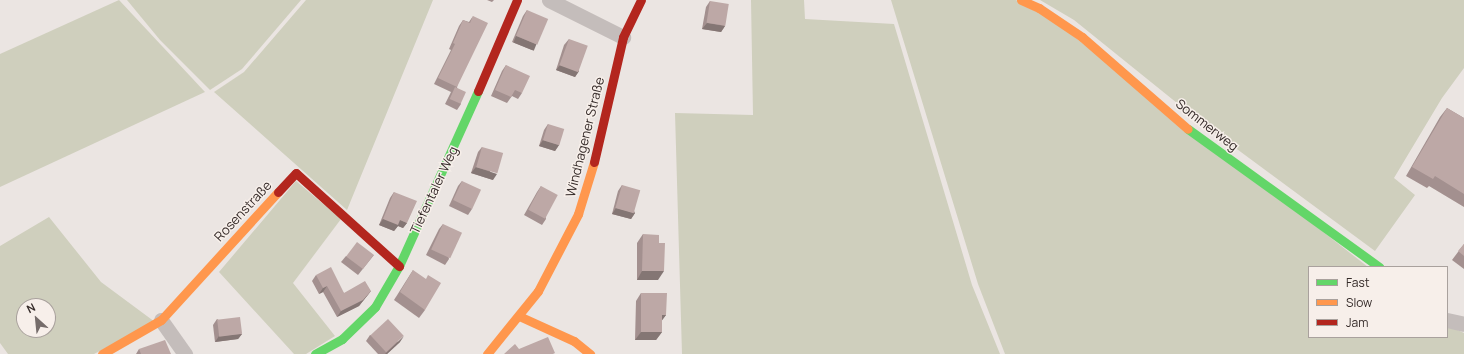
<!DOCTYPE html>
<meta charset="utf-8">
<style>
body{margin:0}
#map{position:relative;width:1464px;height:354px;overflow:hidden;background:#ebe5e2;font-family:Manrope,sans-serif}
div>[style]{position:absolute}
.green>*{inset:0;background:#cfcfbd}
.street>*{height:15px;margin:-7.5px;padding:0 7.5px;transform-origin:7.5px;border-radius:7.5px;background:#c4bdbb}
.fast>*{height:9px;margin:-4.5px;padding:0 4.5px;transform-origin:4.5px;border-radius:4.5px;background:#63d668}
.slow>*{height:9px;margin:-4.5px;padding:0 4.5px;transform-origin:4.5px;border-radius:4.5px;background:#ff974d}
.jam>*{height:9px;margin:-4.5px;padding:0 4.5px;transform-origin:4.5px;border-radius:4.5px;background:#b3261e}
.wall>*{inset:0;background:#a3908f}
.shaded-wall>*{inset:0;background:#847674;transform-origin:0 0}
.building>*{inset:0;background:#bda8a6;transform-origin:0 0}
span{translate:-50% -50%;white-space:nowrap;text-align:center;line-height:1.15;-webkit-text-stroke:3px #f7efea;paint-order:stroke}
.street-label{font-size:13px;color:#352b29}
.legend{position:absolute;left:1308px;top:266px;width:140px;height:72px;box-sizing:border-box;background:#f7efea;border:1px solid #a9a19d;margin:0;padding:5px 7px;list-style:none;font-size:12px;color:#352b29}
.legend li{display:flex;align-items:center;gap:8px;height:20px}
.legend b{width:20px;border:1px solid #a9a19d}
.north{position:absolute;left:16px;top:298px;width:40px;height:40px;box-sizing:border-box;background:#f7efea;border:1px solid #a9a19d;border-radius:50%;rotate:333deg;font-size:11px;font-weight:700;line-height:16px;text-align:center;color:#352b29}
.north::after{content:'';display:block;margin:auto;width:14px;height:18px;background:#756c6a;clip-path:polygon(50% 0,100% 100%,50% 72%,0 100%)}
</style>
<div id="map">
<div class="green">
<div style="clip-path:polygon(119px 0,205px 92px,0 187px,0 54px)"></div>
<div style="clip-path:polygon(127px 0,301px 0,242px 69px,210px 90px,160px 40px)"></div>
<div style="clip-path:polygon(306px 0,433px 0,347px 210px,214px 92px,244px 72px)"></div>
<div style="clip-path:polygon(751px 0,804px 0,805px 19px,894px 24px,972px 285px,1000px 354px,682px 354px,675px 113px,753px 115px)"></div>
<div style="clip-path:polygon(891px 0,1016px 0,1058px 24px,1368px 267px,1309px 267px,1309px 337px,1447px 337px,1447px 325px,1464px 333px,1464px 354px,1005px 354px,978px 284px)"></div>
<div style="clip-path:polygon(1040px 0,1464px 0,1464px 68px,1442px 98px,1394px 178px,1415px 195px,1375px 251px,1203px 124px,1074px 20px)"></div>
<div style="clip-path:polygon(296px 181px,341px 219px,293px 283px,335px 336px,306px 354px,294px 354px,219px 272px)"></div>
<div style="clip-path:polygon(evenodd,49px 217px,101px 282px,155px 322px,94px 354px,8px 354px,0 343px,0 246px,49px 217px,24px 306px,48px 306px,48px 330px,24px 330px,24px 306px)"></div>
</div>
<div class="street">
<div style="left:549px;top:0;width:83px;rotate:26.6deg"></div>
<div style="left:161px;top:320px;width:42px;rotate:54.8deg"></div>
<div style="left:1447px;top:320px;width:17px;rotate:13deg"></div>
</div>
<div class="fast">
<div style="left:1188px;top:129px;width:236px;rotate:35.8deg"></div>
<div style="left:315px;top:354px;width:31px;rotate:-29deg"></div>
<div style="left:342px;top:339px;width:46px;rotate:-44.1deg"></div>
<div style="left:375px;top:307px;width:48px;rotate:-59.7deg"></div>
<div style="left:399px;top:266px;width:192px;rotate:-65.7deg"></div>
</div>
<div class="slow">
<div style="left:1021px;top:0;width:20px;rotate:24deg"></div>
<div style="left:1039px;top:8px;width:52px;rotate:34deg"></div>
<div style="left:1082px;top:37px;width:140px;rotate:41deg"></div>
<div style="left:519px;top:316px;width:60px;rotate:24.4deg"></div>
<div style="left:574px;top:341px;width:21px;rotate:39deg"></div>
<div style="left:102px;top:354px;width:68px;rotate:-30deg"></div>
<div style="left:161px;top:320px;width:173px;rotate:-47.6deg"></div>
<div style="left:487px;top:354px;width:81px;rotate:-51deg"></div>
<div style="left:538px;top:291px;width:87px;rotate:-62.5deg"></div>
<div style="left:578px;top:214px;width:54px;rotate:-72.9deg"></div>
</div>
<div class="jam">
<div style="left:478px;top:91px;width:99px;rotate:-66.8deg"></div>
<div style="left:594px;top:162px;width:128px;rotate:-76.9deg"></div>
<div style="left:623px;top:37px;width:41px;rotate:-64.1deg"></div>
<div style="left:278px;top:192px;width:26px;rotate:-47deg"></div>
<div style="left:296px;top:173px;width:139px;rotate:42.1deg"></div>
</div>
<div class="wall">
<div style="clip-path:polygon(487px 0,494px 0,492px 2px)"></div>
<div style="clip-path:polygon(710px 1px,725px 26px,721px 32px,702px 29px,706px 7px)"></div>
<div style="clip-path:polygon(527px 10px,536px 44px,532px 50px,512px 42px,523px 16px)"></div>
<div style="clip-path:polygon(473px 16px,457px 87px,461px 104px,457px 110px,445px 104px,451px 92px,434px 84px,451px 50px,449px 49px,459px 26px,463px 20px,469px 22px)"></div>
<div style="clip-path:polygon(569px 39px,579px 71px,575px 77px,556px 70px,564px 45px)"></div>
<div style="clip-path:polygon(506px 65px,522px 93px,518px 99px,512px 96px,507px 103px,491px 96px,502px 71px)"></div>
<div style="clip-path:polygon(1447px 108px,1464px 118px,1464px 207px,1429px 186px,1427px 188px,1406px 176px,1440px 117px)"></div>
<div style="clip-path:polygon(548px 124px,559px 145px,555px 151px,539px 146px,544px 130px)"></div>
<div style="clip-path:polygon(482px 147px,493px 180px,471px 173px,478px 152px)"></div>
<div style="clip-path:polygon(462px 181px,472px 209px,468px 215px,449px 206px,458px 186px)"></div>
<div style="clip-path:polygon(622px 185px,635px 213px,631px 219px,612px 214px,618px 191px)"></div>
<div style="clip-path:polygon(541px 186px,546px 219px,542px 225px,524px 215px,537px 192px)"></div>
<div style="clip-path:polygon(394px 192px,407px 223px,403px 228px,398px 226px,394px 231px,379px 225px,390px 198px)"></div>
<div style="clip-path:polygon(443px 224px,449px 259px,445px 265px,426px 255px,439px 229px)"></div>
<div style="clip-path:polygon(643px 234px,658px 280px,637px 280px,637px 243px)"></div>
<div style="clip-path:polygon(1464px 244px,1464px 269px,1452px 260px)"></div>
<div style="clip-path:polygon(374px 255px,358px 275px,341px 262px,346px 256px)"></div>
<div style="clip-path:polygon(413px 270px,425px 310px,419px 318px,394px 300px)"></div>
<div style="clip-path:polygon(316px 275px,344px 293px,371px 291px,359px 306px,337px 317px,323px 292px,319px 294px,312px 281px)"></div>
<div style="clip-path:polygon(641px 293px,666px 315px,662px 320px,662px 332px,656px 340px,635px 340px,636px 301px)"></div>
<div style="clip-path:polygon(217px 319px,242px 334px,238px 339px,215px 342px,213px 325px)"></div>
<div style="clip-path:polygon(370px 335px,400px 342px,387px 354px,378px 354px,366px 341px)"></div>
<div style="clip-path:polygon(139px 349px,171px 354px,136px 354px)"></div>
</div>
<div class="shaded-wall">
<div style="clip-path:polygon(707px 23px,725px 26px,721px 32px,702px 29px)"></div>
<div style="left:516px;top:36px;width:22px;height:7px;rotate:22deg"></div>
<div style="clip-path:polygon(560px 65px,579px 71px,575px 77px,556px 70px)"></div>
<div style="clip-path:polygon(543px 140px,559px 145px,555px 151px,539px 146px)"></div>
<div style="clip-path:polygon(476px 167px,497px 174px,493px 180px,471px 173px)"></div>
<div style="clip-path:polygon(616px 208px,635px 213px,631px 219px,612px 214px)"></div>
<div style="clip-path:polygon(383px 219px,400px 220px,407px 223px,403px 228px,398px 226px,394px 231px,379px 225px)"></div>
<div style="clip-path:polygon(642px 271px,664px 271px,658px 280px,637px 280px)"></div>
<div style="clip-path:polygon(327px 286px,323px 292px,319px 294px,323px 288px)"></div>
<div style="clip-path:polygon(371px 291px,359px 306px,337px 317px,341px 311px)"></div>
<div style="clip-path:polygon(662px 315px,666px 315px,660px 323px)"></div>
<div style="clip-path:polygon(641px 332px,662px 332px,656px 340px,635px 340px)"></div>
<div style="clip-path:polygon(242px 334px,238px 339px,215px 342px,219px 336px)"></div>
<div style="clip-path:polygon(404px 336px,400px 342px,387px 354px,385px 354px)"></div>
</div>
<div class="building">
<div style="left:710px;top:1px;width:19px;height:22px;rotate:9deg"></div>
<div style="left:527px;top:10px;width:23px;height:28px;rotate:23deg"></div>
<div style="clip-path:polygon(473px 16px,488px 23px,457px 87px,438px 78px,455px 44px,453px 43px,463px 20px,470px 23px)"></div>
<div style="left:569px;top:39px;width:20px;height:28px;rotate:20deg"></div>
<div style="clip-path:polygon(506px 65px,530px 76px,522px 93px,515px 90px,511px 97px,495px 90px)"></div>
<div style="left:455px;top:87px;width:12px;height:13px;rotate:24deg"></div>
<div style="clip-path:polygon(1447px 108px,1464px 118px,1464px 194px,1435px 176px,1433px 179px,1412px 167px)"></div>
<div style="left:548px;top:124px;width:17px;height:17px;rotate:17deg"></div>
<div style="left:482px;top:147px;width:22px;height:21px;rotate:16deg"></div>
<div style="left:462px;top:181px;width:21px;height:21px;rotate:25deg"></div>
<div style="left:622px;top:185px;width:19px;height:24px;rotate:16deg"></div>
<div style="left:541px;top:186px;width:19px;height:27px;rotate:28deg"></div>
<div style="clip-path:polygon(394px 192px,417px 201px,407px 223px,400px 220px,398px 225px,383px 219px)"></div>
<div style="left:443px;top:224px;width:21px;height:28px;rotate:25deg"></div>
<div style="clip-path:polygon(643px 234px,659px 235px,659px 243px,665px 243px,664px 271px,642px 271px)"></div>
<div style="left:357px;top:242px;width:21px;height:18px;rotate:37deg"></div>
<div style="clip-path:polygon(1464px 244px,1464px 256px,1458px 251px)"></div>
<div style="clip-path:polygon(331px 267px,344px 293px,365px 281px,371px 291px,363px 300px,341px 311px,327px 286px,323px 288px,316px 275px)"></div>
<div style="clip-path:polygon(413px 270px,426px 279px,428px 275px,441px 283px,425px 310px,400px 292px)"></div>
<div style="clip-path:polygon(641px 293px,667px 293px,666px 315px,662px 315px,662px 332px,641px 332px)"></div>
<div style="left:240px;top:317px;width:17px;height:23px;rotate:83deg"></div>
<div style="left:388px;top:319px;width:23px;height:24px;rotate:47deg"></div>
<div style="clip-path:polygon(548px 337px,555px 353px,553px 354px,504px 354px,515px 344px,519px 349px)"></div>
<div style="clip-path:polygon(165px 340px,171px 354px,141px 354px,139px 349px)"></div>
</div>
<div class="street-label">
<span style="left:1207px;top:125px;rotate:38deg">Sommerweg</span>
<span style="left:585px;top:137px;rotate:-76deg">Windhagener Straße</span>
<span style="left:434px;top:190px;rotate:-65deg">Tiefentaler Weg</span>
<span style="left:243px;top:211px;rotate:-47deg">Rosenstraße</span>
</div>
<ul class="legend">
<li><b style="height:5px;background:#63d668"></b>Fast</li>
<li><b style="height:5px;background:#ff974d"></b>Slow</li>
<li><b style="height:5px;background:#b3261e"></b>Jam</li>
</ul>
<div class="north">N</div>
</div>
